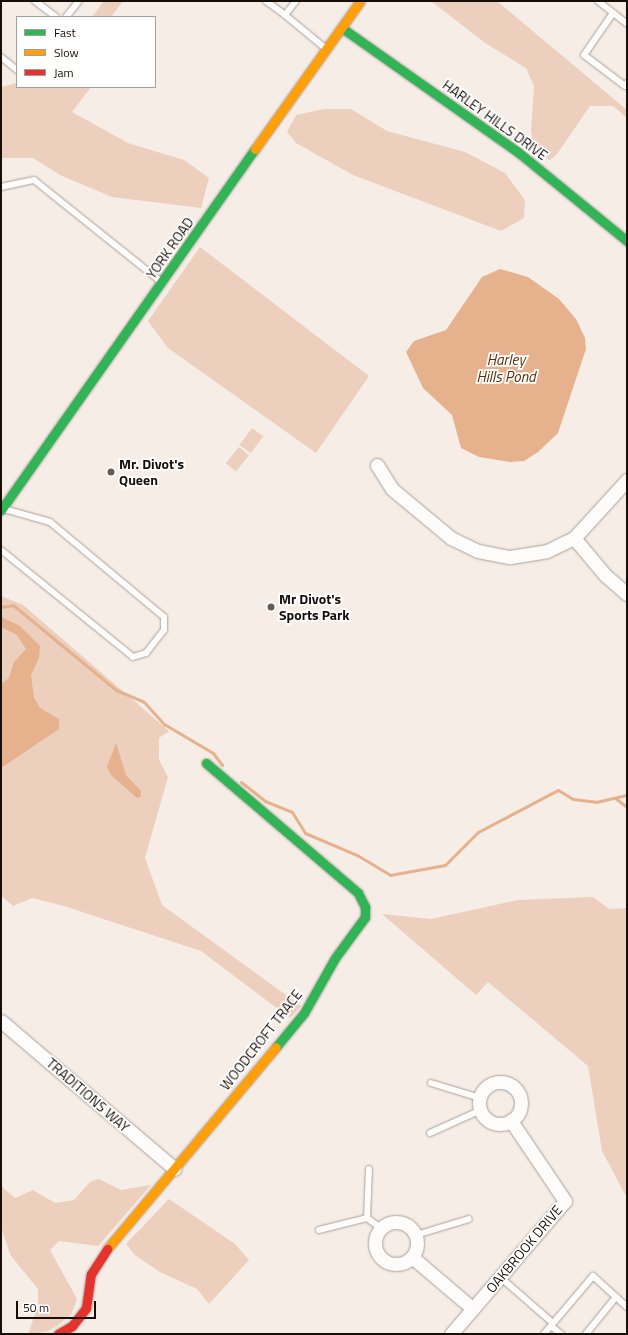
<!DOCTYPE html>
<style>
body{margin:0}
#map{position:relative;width:628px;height:1335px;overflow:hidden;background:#f7ede7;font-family:"Titillium Web",sans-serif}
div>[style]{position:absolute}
.green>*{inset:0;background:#eccfbd;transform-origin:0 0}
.water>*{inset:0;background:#e6b18d}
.stream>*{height:3px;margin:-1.5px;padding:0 1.5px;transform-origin:1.5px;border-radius:1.5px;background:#e6b18d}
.roads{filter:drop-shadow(0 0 1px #aaa19b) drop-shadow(0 0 1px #aaa19b)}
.lane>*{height:6px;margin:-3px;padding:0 3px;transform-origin:3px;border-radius:3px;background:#fefcfb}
.street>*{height:13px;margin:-6.5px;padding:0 6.5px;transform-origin:6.5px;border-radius:6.5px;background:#fefcfb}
.street>.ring{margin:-6.5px;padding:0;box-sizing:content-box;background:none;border:13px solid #fefcfb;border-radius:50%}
.fast>*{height:9px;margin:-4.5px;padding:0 4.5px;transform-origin:4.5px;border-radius:4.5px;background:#30b455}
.slow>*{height:9px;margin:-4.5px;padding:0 4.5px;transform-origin:4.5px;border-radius:4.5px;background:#ff9f0a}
.jam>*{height:9px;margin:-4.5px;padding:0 4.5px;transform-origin:4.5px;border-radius:4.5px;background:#e5322d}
.dots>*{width:11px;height:11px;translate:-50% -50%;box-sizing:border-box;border:2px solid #fff;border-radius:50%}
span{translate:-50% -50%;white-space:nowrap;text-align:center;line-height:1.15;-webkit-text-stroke:3.5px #fff;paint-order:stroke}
.street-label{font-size:14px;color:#180e08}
.poi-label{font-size:14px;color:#180e08;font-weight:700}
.left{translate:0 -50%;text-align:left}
.water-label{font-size:15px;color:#5b2d08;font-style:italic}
.frame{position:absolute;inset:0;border:2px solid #180e08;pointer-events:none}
.legend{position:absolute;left:16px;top:16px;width:140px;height:72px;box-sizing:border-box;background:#fff;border:1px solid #a39f9c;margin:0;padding:5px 7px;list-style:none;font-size:12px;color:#180e08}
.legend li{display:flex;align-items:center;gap:8px;height:20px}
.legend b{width:20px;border:1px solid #a39f9c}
.scale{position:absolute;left:16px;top:1301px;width:80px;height:18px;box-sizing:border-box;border:2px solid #180e08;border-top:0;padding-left:5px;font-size:12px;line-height:14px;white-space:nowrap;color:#180e08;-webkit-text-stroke:3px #fff;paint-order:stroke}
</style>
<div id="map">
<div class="green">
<div style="clip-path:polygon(104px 1px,123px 1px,111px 17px,92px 17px)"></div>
<div style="clip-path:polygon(431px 1px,497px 1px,627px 110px,627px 118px,613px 106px,590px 106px,557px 154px,550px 160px,535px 152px,531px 131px,534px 86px,526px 68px,485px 43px)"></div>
<div style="clip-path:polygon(17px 83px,17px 87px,91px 87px,72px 112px,128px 143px,184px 160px,209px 178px,201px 208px,112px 197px,62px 176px,33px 158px,1px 158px,1px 87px)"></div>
<div style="clip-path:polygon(324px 109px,351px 109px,387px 131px,465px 152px,505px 173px,525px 200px,524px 218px,501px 231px,353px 175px,296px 143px,287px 132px,296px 115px)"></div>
<div style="clip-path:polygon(200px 247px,369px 376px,316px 453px,168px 348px,148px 321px)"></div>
<div style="left:252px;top:428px;width:14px;height:21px;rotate:36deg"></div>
<div style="left:239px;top:447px;width:13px;height:21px;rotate:39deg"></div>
<div style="clip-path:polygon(1px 596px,23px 605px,169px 731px,159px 738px,159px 760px,168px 777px,145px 858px,162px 905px,301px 1006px,290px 1018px,201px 951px,64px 906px,32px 898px,13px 906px,1px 896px)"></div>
<div style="clip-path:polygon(593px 897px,609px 909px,627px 908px,627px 1198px,602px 1151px,588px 1066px,488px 982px,476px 995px,382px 914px,431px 919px,518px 900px)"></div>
<div style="clip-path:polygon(99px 1179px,121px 1190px,151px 1185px,98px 1246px,59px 1241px,50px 1250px,77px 1299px,71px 1315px,57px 1326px,46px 1332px,28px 1334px,38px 1306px,38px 1289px,11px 1256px,1px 1228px,1px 1186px,15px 1198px,33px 1190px,55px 1203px,74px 1200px,90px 1182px)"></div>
<div style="clip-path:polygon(169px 1199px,235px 1244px,249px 1260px,209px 1304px,197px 1289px,160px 1272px,135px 1255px,126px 1244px)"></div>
</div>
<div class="water">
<div style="clip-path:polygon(500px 269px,528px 277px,559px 299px,576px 319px,585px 338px,586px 349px,558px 433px,538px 452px,524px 461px,510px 462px,479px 457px,461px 448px,452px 415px,423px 388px,406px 352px,414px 341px,446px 330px,482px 277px)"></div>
<div style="clip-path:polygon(1px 617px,20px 626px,40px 646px,39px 658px,31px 675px,34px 698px,40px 708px,59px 719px,59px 729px,1px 768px,1px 684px,9px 678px,14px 662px,26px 649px,17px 635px,1px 627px)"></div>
<div style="clip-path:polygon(116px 743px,126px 775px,141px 791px,141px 796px,137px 798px,111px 775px,107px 767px)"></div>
</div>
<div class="stream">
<div style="left:1px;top:607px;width:12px;rotate:-9deg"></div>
<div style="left:13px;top:605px;width:134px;rotate:39.5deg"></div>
<div style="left:116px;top:690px;width:30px;rotate:23deg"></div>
<div style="left:144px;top:702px;width:30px;rotate:48deg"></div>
<div style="left:164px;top:724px;width:57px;rotate:30.6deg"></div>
<div style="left:213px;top:753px;width:15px;rotate:53deg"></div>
<div style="left:241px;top:782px;width:31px;rotate:38deg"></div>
<div style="left:265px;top:801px;width:29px;rotate:22deg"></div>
<div style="left:292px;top:812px;width:25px;rotate:58deg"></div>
<div style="left:305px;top:833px;width:56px;rotate:22.9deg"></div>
<div style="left:357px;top:855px;width:39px;rotate:31deg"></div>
<div style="left:390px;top:875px;width:56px;rotate:-10.3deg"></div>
<div style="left:445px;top:865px;width:47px;rotate:-45deg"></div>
<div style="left:478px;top:832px;width:90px;rotate:-27.7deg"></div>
<div style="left:558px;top:790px;width:17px;rotate:31deg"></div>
<div style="left:573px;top:799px;width:23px;rotate:7deg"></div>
<div style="left:596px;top:802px;width:32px;rotate:-13deg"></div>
<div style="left:615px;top:798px;width:15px;rotate:37deg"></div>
</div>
<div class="roads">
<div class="lane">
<div style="left:35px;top:1px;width:26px;rotate:37deg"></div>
<div style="left:266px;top:1px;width:24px;rotate:36deg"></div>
<div style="left:296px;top:1px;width:18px;rotate:128deg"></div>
<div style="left:285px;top:15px;width:52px;rotate:39.5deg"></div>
<div style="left:598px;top:1px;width:37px;rotate:38deg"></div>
<div style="left:613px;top:13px;width:51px;rotate:124.6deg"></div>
<div style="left:584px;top:55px;width:51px;rotate:37.1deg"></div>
<div style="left:625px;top:86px;width:4px;rotate:-56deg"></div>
<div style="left:66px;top:17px;width:21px;rotate:-51deg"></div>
<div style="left:1px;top:57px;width:21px;rotate:39deg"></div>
<div style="left:1px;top:187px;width:34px;rotate:-12deg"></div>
<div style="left:34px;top:180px;width:161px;rotate:38.7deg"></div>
<div style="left:1px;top:550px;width:170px;rotate:39deg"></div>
<div style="left:133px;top:657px;width:14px;rotate:-17deg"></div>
<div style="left:146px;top:653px;width:29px;rotate:-52deg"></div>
<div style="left:164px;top:630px;width:13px;rotate:-90deg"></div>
<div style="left:164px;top:617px;width:148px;rotate:-140.2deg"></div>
<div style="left:50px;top:522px;width:48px;rotate:-164.2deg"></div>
<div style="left:431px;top:1083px;width:51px;rotate:17deg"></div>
<div style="left:430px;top:1133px;width:56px;rotate:-24.3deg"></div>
<div style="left:367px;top:1218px;width:49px;rotate:-87.7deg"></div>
<div style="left:319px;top:1230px;width:49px;rotate:-14deg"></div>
<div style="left:367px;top:1218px;width:17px;rotate:36deg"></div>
<div style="left:416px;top:1235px;width:55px;rotate:-16.8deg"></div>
<div style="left:500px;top:1277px;width:70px;rotate:41deg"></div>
<div style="left:551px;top:1326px;width:13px;rotate:39deg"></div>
<div style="left:544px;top:1334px;width:76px;rotate:-49.8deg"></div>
<div style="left:593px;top:1276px;width:46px;rotate:42.4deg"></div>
<div style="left:586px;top:1334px;width:48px;rotate:-51deg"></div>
</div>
<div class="street">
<div style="left:377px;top:465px;width:28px;rotate:58deg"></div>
<div style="left:392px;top:489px;width:77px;rotate:39.7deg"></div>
<div style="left:451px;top:538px;width:30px;rotate:26deg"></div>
<div style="left:478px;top:551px;width:33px;rotate:11deg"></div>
<div style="left:510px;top:557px;width:37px;rotate:-9deg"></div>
<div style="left:547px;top:551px;width:30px;rotate:-26deg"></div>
<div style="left:574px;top:538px;width:79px;rotate:-47.6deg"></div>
<div style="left:574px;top:538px;width:48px;rotate:50deg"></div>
<div style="left:605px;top:575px;width:29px;rotate:41deg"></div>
<div style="left:1px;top:1021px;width:228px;rotate:40.4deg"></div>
<div class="ring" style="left:479px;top:1082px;width:29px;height:29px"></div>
<div class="ring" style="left:375px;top:1222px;width:29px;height:29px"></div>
<div style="left:412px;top:1257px;width:80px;rotate:40.4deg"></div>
<div style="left:451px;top:1334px;width:175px;rotate:-49.4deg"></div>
<div style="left:565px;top:1201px;width:97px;rotate:-124deg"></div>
</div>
<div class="fast">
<div style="left:342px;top:28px;width:215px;rotate:35.2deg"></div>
<div style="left:518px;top:152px;width:141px;rotate:39.2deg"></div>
<div style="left:1px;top:510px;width:441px;rotate:-54.9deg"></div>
<div style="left:206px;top:763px;width:200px;rotate:40.5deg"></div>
<div style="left:358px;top:893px;width:16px;rotate:63deg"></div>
<div style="left:365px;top:907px;width:10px;rotate:90deg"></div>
<div style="left:365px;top:917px;width:51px;rotate:126.2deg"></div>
<div style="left:335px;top:958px;width:63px;rotate:119.4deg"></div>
<div style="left:304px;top:1013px;width:44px;rotate:129.5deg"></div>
</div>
<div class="slow">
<div style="left:255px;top:149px;width:181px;rotate:-54.6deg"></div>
<div style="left:107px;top:1249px;width:263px;rotate:-50.1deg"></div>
</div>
<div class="jam">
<div style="left:58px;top:1334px;width:16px;rotate:-30deg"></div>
<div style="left:72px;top:1326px;width:23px;rotate:-52deg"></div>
<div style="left:86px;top:1308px;width:34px;rotate:-82deg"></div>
<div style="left:91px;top:1274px;width:30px;rotate:-57deg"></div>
</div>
</div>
<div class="dots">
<div style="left:111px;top:472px;background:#665c56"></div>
<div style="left:271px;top:607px;background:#665c56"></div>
</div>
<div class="street-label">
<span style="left:495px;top:120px;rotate:36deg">HARLEY HILLS DRIVE</span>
<span style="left:170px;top:248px;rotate:-55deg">YORK ROAD</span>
<span style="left:261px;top:1040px;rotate:-52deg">WOODCROFT TRACE</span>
<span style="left:88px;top:1095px;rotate:41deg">TRADITIONS WAY</span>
<span style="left:524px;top:1249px;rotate:-50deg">OAKBROOK DRIVE</span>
</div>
<div class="poi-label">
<span class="left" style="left:119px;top:472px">Mr. Divot's<br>Queen</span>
<span class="left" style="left:279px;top:607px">Mr Divot's<br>Sports Park</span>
</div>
<div class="water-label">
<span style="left:506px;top:368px">Harley<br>Hills Pond</span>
</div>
<div class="frame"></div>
<ul class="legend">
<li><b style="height:5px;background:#30b455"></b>Fast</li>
<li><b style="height:5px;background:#ff9f0a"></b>Slow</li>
<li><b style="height:5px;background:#e5322d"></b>Jam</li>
</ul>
<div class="scale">50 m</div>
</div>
